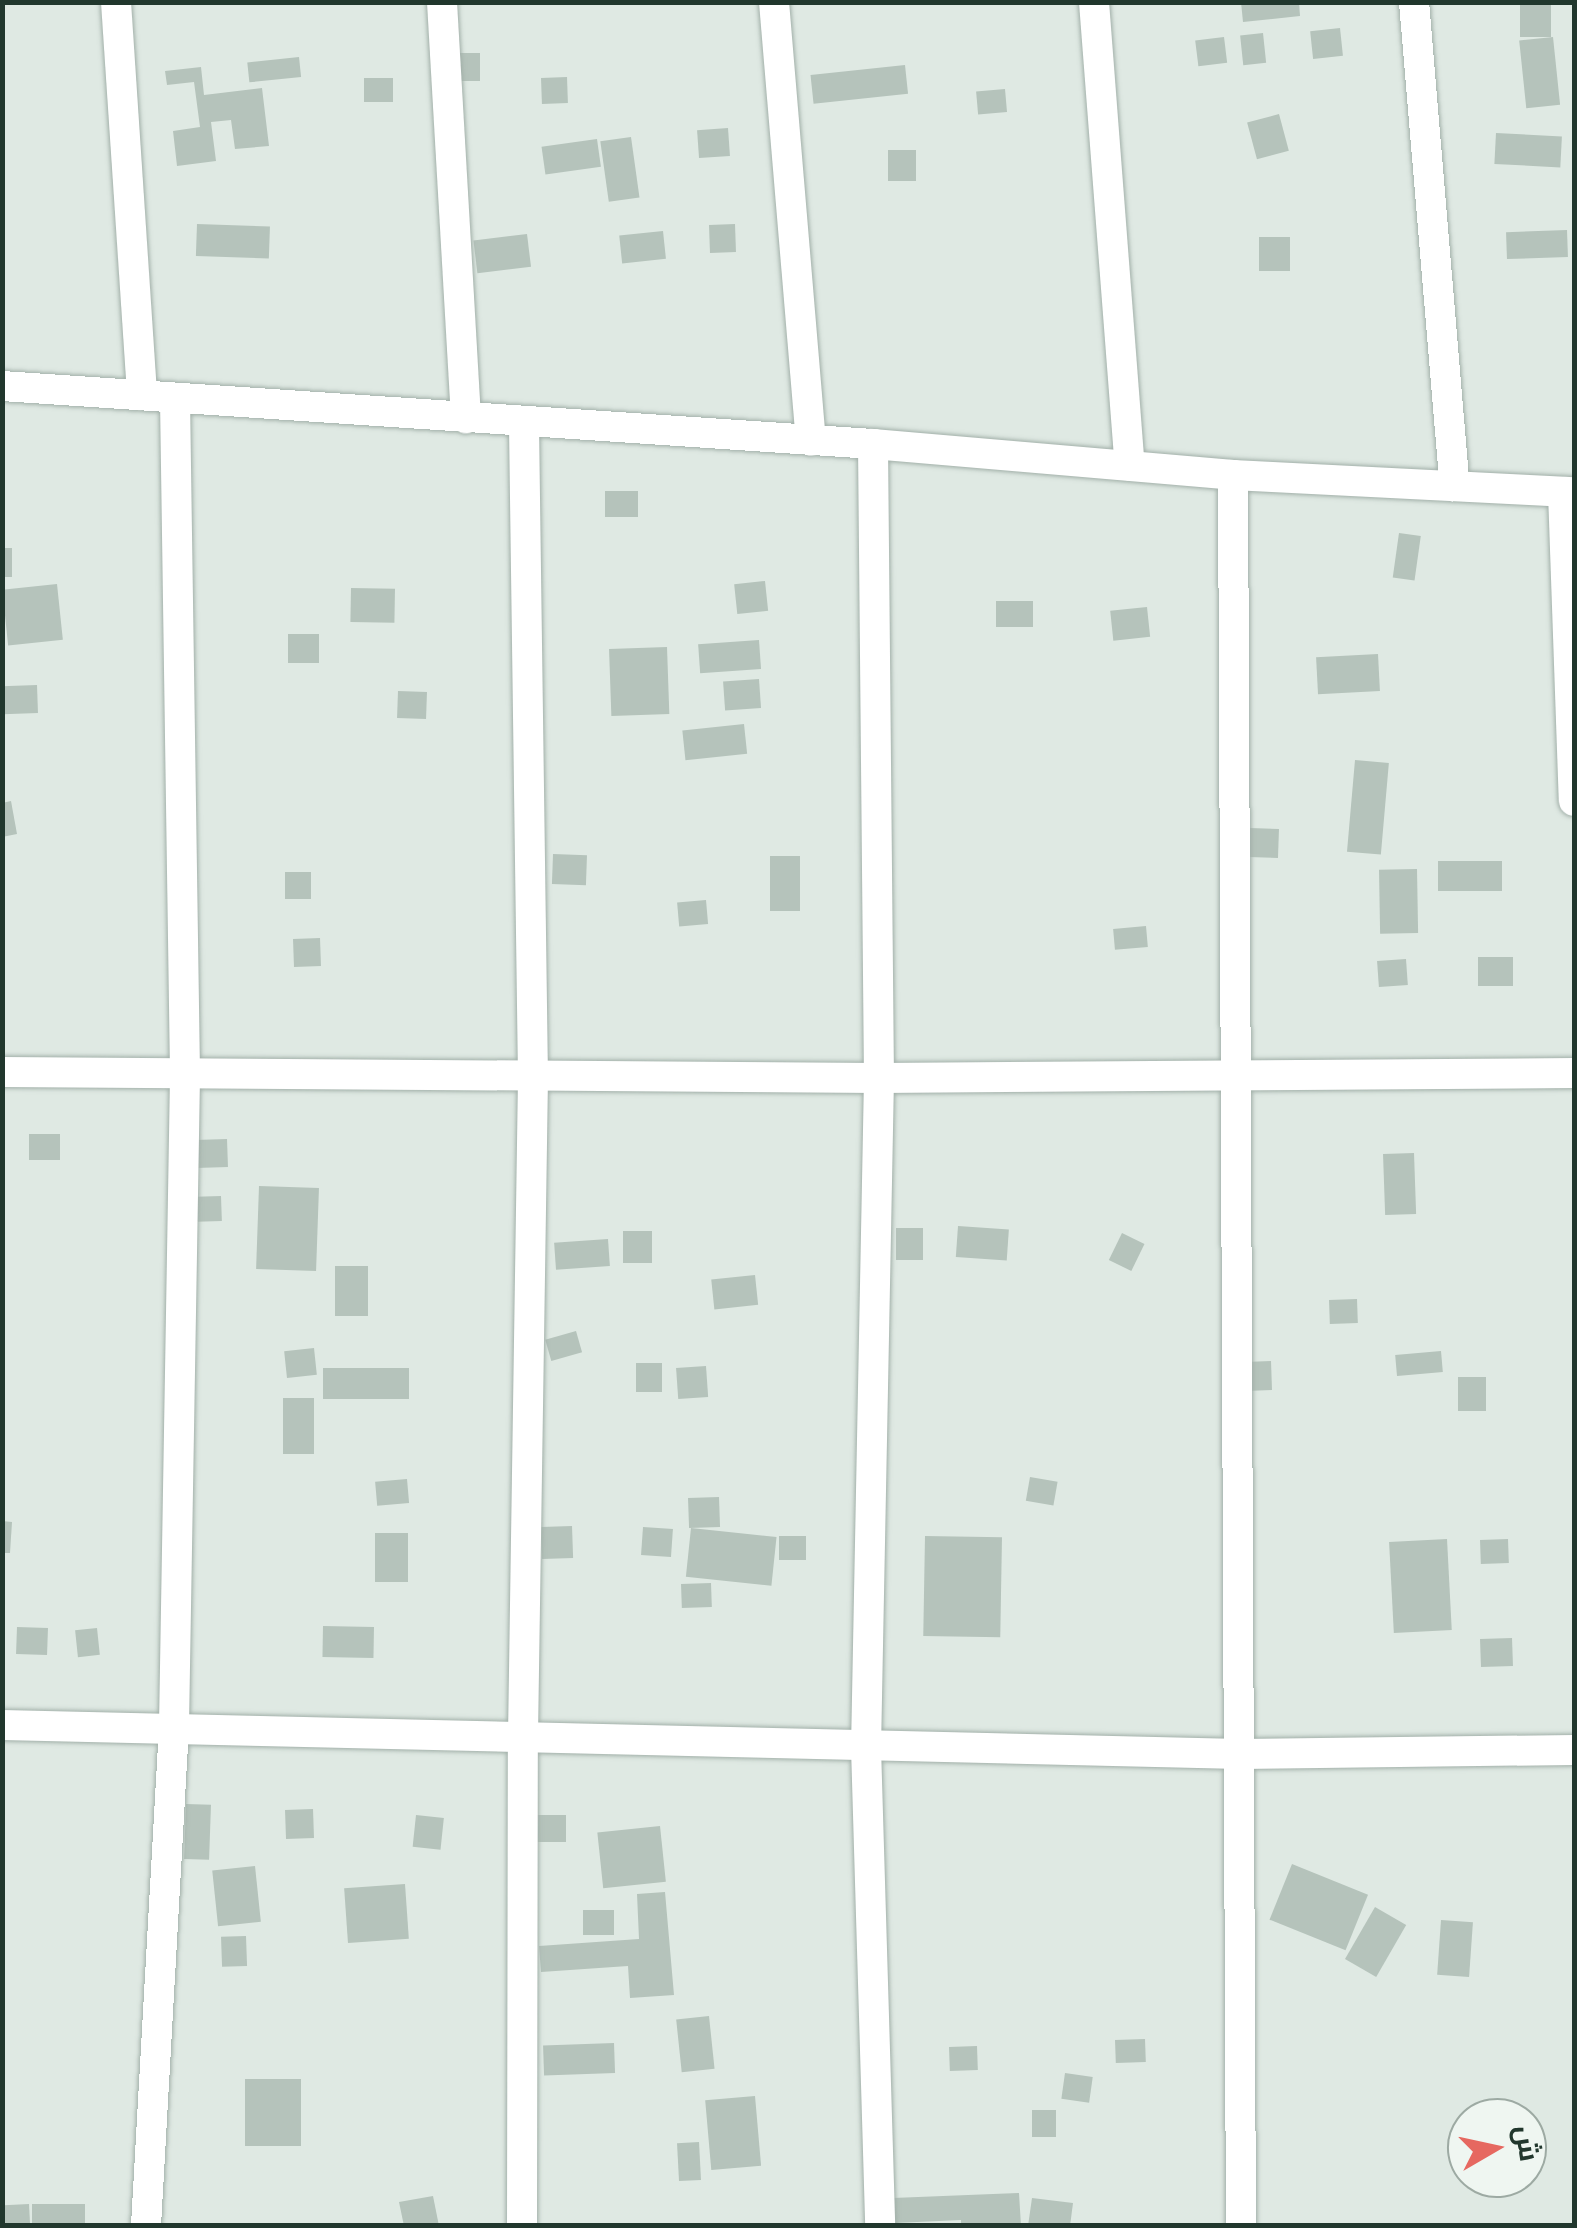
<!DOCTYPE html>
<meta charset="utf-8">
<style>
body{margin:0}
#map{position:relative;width:1577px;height:2228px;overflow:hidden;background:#dfe9e3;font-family:Overpass,Cairo,sans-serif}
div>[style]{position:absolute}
.building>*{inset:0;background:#b5c3bb;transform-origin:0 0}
.roads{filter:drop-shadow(0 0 2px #a2b0a9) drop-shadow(0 0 2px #a2b0a9)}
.street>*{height:30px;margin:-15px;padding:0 15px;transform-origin:15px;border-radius:15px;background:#fff}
.secondary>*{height:30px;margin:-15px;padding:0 15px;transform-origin:15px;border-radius:15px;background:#fff}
span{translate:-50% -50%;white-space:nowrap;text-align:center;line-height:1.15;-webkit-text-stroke:8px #eff6f1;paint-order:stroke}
.frame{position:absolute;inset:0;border:5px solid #21372d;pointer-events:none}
.north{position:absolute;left:1447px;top:2098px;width:100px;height:100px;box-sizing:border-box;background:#eff6f1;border:2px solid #9daaa3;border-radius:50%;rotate:81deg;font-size:28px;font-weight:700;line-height:40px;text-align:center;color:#21372d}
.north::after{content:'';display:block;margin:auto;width:35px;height:45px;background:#e66860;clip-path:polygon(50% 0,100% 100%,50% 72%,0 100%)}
</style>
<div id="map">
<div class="building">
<div style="clip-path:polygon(1241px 2px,1299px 2px,1300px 16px,1243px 22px)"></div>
<div style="left:1520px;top:2px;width:31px;height:35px"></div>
<div style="left:1340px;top:28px;width:28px;height:30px;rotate:84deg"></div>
<div style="left:1263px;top:33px;width:30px;height:23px;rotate:84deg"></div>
<div style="left:1224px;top:37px;width:26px;height:29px;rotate:83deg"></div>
<div style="left:1553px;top:37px;width:68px;height:34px;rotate:84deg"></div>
<div style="left:455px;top:53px;width:25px;height:28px"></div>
<div style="left:299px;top:57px;width:20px;height:52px;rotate:84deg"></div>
<div style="left:905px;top:65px;width:29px;height:95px;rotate:84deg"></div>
<div style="clip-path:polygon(201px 67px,204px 95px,262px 88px,269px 146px,235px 149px,231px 120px,211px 122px,216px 161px,177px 166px,173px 131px,200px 127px,194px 82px,167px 85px,165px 71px)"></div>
<div style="left:567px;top:77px;width:26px;height:26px;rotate:88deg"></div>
<div style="left:393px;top:78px;width:24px;height:29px;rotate:90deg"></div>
<div style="left:1005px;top:89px;width:23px;height:29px;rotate:85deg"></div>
<div style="left:1279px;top:114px;width:38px;height:33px;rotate:75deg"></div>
<div style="left:728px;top:128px;width:28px;height:31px;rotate:86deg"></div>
<div style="left:1496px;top:133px;width:66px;height:31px;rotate:3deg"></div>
<div style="left:631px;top:137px;width:61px;height:31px;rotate:82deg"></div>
<div style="left:597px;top:139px;width:28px;height:56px;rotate:82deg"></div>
<div style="left:916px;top:150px;width:31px;height:28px;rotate:90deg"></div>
<div style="left:197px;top:224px;width:73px;height:32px;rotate:2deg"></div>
<div style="left:735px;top:224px;width:28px;height:26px;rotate:88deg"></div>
<div style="left:1567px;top:230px;width:27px;height:61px;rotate:88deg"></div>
<div style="left:663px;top:231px;width:28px;height:44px;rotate:84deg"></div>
<div style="left:527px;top:234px;width:33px;height:54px;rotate:83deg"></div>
<div style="left:1259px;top:237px;width:31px;height:34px"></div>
<div style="left:638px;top:491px;width:26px;height:33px;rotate:90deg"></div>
<div style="left:1399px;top:533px;width:22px;height:45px;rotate:8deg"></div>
<div style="left:2px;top:548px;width:10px;height:29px"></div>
<div style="left:765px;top:581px;width:30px;height:31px;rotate:84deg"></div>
<div style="left:57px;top:584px;width:56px;height:55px;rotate:84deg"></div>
<div style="left:351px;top:588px;width:44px;height:34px;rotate:1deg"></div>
<div style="left:1033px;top:601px;width:26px;height:37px;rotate:90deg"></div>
<div style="left:1147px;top:607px;width:30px;height:37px;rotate:84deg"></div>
<div style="left:288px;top:634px;width:31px;height:29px"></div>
<div style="left:759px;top:640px;width:29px;height:61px;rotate:86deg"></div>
<div style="left:667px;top:647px;width:67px;height:58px;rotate:88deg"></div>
<div style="left:1378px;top:654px;width:37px;height:62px;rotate:87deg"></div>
<div style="left:759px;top:679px;width:29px;height:36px;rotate:86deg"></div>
<div style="left:37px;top:685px;width:28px;height:35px;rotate:88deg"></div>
<div style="left:398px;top:691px;width:29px;height:27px;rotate:2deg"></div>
<div style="left:744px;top:724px;width:30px;height:62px;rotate:84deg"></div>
<div style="left:1355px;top:760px;width:34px;height:92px;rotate:5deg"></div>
<div style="clip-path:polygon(11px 801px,17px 834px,2px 837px,2px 803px)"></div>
<div style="left:1250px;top:828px;width:29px;height:29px;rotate:2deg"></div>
<div style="left:553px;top:854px;width:34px;height:30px;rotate:2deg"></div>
<div style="left:770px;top:856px;width:30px;height:55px"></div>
<div style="left:1438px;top:861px;width:64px;height:30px"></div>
<div style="left:1417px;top:869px;width:64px;height:38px;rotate:89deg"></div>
<div style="left:285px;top:872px;width:26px;height:27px"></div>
<div style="left:706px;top:900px;width:24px;height:29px;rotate:85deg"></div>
<div style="left:1146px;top:926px;width:21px;height:33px;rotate:85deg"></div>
<div style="left:320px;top:938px;width:28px;height:27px;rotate:88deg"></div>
<div style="left:1478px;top:957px;width:35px;height:29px"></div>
<div style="left:1406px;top:959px;width:26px;height:29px;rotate:86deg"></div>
<div style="left:29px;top:1134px;width:31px;height:26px"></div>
<div style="left:227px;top:1139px;width:28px;height:32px;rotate:88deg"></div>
<div style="left:1414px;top:1153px;width:61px;height:31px;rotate:88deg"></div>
<div style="left:259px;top:1186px;width:60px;height:83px;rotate:2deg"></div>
<div style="left:221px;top:1196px;width:25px;height:25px;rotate:88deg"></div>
<div style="left:958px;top:1226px;width:51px;height:31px;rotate:4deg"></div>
<div style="left:923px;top:1228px;width:32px;height:27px;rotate:90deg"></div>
<div style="left:623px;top:1231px;width:29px;height:32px"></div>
<div style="left:1122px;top:1233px;width:25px;height:30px;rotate:26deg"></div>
<div style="left:608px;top:1239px;width:27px;height:54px;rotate:86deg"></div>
<div style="left:368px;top:1266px;width:50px;height:33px;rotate:90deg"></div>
<div style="left:755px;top:1275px;width:30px;height:44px;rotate:84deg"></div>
<div style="left:1357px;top:1299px;width:24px;height:28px;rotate:88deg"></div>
<div style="left:576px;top:1331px;width:22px;height:32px;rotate:74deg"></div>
<div style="left:314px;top:1348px;width:27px;height:30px;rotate:84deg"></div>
<div style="left:1441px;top:1351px;width:21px;height:46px;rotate:85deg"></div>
<div style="left:1271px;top:1361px;width:29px;height:33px;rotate:88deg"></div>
<div style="left:636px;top:1363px;width:26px;height:29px"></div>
<div style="left:706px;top:1366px;width:31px;height:30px;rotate:86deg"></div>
<div style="left:323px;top:1368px;width:86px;height:31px"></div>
<div style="left:1458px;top:1377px;width:28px;height:34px"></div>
<div style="left:283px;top:1398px;width:31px;height:56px"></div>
<div style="left:1030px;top:1477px;width:28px;height:24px;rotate:10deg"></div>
<div style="left:407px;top:1479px;width:24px;height:32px;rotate:85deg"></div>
<div style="left:719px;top:1497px;width:30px;height:31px;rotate:88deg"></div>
<div style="clip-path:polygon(2px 1521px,12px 1522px,10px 1553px,2px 1553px)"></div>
<div style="left:572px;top:1526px;width:32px;height:31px;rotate:88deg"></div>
<div style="left:643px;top:1527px;width:30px;height:28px;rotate:4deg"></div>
<div style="left:691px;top:1528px;width:86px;height:49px;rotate:6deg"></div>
<div style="left:375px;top:1533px;width:33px;height:49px"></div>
<div style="left:806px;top:1536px;width:24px;height:27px;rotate:90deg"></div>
<div style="left:925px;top:1536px;width:77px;height:100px;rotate:1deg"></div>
<div style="left:1447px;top:1539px;width:91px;height:58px;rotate:87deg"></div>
<div style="left:1508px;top:1539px;width:24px;height:28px;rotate:88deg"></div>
<div style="left:711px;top:1583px;width:24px;height:30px;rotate:88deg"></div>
<div style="left:323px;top:1626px;width:51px;height:31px;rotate:1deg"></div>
<div style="left:17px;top:1627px;width:31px;height:27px;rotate:2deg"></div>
<div style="left:97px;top:1628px;width:27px;height:22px;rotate:84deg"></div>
<div style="left:1512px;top:1638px;width:28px;height:32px;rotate:88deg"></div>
<div style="left:186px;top:1804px;width:25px;height:55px;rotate:2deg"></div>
<div style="left:313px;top:1809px;width:29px;height:28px;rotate:88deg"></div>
<div style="left:416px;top:1815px;width:28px;height:32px;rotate:6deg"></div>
<div style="left:534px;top:1815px;width:32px;height:27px"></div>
<div style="left:660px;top:1826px;width:56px;height:63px;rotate:84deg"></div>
<div style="left:1292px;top:1864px;width:82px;height:60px;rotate:22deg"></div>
<div style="left:255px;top:1866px;width:56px;height:43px;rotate:84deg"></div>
<div style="left:405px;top:1884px;width:55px;height:61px;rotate:86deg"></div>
<div style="clip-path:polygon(665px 1892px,674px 1995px,630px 1998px,628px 1966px,541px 1972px,539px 1946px,639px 1939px,637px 1894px)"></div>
<div style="left:1375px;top:1907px;width:36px;height:60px;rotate:30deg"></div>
<div style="left:583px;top:1910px;width:31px;height:25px"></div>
<div style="left:1441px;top:1920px;width:32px;height:55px;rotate:4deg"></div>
<div style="left:246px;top:1936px;width:30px;height:25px;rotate:88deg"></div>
<div style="left:709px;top:2016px;width:53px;height:33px;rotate:84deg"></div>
<div style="left:1145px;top:2039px;width:23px;height:30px;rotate:88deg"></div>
<div style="left:614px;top:2043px;width:30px;height:71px;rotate:88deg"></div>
<div style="left:977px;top:2046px;width:24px;height:28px;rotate:88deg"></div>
<div style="left:1065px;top:2073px;width:28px;height:26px;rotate:8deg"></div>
<div style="left:245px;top:2079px;width:56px;height:67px"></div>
<div style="left:755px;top:2096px;width:70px;height:50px;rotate:85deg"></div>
<div style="left:1032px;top:2110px;width:24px;height:27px"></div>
<div style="left:699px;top:2142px;width:38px;height:22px;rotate:87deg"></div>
<div style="clip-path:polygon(1019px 2193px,1021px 2226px,961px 2226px,961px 2220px,895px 2223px,893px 2198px)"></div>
<div style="clip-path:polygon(433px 2196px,439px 2226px,404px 2226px,399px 2202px)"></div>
<div style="clip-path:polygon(1032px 2198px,1073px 2203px,1070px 2226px,1028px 2226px)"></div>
<div style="left:29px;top:2204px;width:22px;height:25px;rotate:87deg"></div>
<div style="left:85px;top:2204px;width:22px;height:53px;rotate:90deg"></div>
</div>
<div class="roads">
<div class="street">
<div style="left:116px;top:2px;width:394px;rotate:86.2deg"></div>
<div style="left:442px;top:2px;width:417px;rotate:86.7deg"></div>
<div style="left:774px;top:2px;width:440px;rotate:85.2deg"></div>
<div style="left:1094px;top:2px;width:465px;rotate:85.6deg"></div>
<div style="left:1414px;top:2px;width:486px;rotate:85.2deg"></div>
<div style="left:873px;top:444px;width:634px;rotate:89.46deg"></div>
<div style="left:879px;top:1078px;width:669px;rotate:91.11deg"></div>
<div style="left:866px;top:1747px;width:479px;rotate:88.3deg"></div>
<div style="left:1233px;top:475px;width:1751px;rotate:89.74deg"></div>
<div style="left:1563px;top:492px;width:309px;rotate:88deg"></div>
<div style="left:2px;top:1072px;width:877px;rotate:0.39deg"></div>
<div style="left:879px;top:1078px;width:695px;rotate:-0.41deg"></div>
<div style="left:2px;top:1725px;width:1239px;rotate:1.34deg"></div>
<div style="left:1241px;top:1754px;width:333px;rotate:-0.7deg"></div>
<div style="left:146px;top:2226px;width:501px;rotate:-86.79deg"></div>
<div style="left:174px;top:1726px;width:653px;rotate:-89.03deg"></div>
<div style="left:185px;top:1073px;width:675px;rotate:-90.85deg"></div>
<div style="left:522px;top:2226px;width:490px;rotate:-89.9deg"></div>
<div style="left:523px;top:1736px;width:658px;rotate:-89.13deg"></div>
<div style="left:533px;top:1078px;width:656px;rotate:-90.79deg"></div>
</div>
<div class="secondary">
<div style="left:2px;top:386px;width:873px;rotate:3.81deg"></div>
<div style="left:873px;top:444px;width:361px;rotate:4.9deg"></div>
<div style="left:1233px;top:475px;width:341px;rotate:2.9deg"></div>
</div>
</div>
<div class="frame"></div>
<div class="north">ش</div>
</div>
